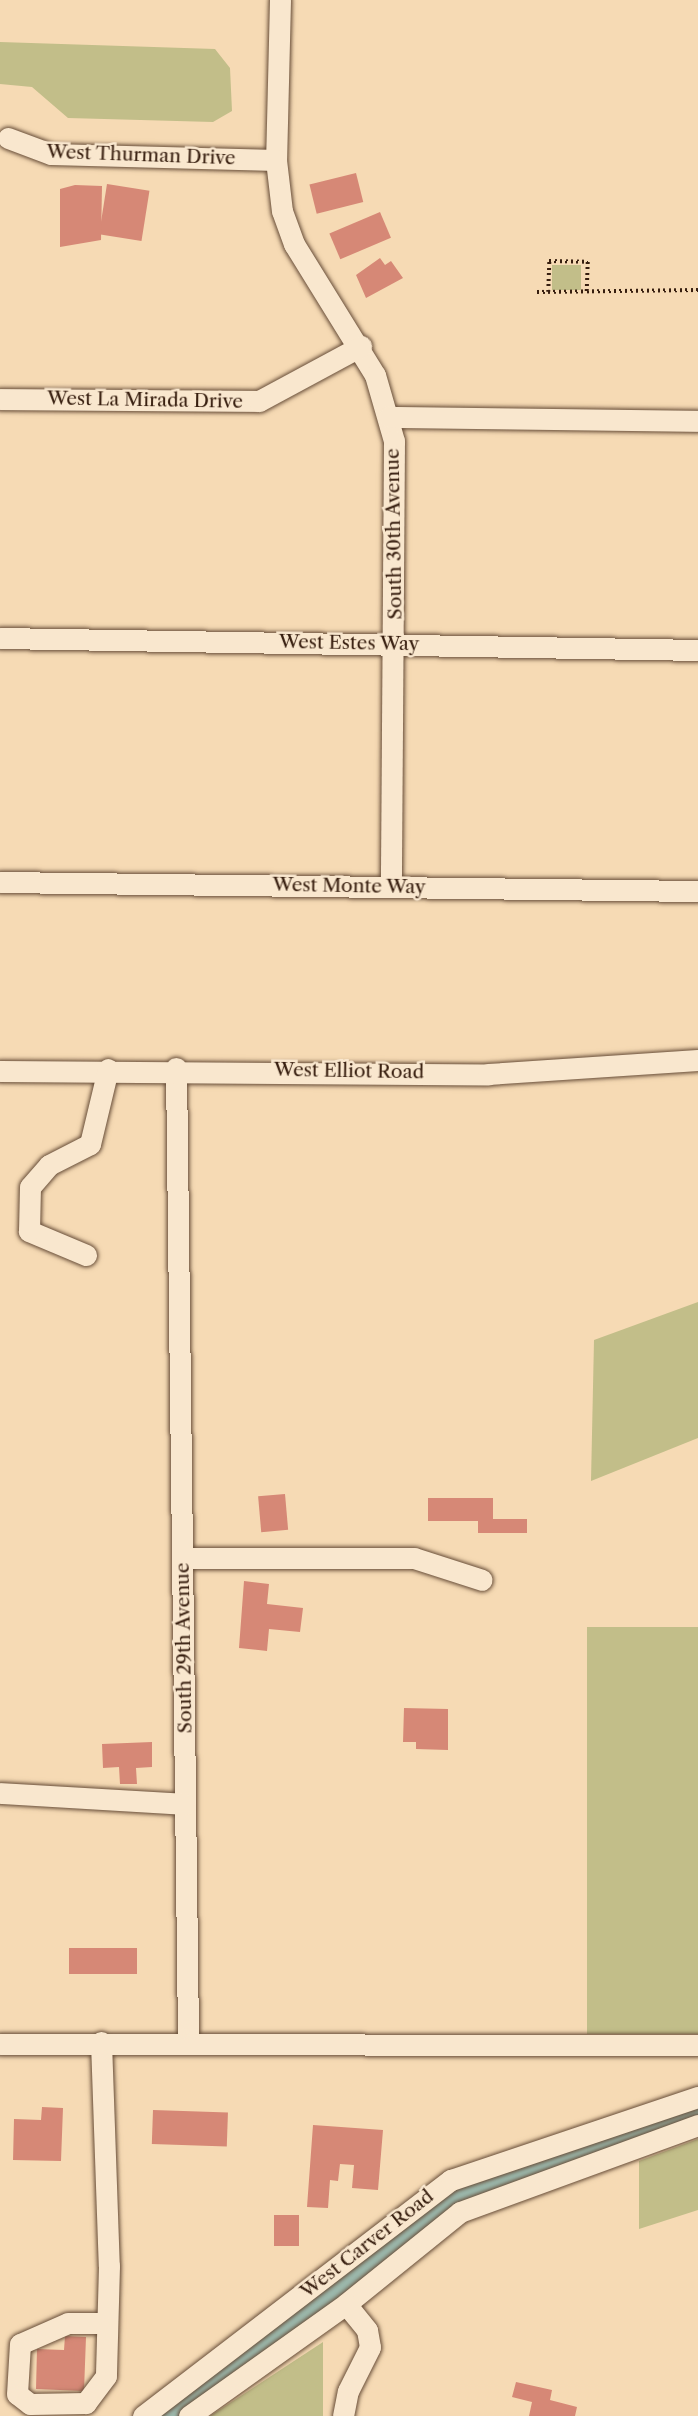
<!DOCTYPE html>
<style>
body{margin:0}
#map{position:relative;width:698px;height:2416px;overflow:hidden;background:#f6dab4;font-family:"Libre Caslon Text",serif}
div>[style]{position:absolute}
.green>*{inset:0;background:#c2be89;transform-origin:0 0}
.canal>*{height:18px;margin:-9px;padding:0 9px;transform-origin:9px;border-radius:9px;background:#9dbaae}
.building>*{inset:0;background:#d68876;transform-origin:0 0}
.path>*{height:3.5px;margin-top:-1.75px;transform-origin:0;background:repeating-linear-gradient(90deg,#371e0f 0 2px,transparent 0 5.5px)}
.roads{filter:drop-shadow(0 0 2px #674d38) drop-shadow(0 0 2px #674d38)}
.minor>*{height:21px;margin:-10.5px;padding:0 10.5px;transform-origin:10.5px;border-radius:10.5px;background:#f9e7ce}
span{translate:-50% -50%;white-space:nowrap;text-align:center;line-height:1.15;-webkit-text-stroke:5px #f9e7ce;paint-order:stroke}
.street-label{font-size:19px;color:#371e0f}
</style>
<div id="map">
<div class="green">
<div style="clip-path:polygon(0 42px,215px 49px,230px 68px,232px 111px,213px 122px,68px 118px,32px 87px,0 84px)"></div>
<div style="left:552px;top:265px;width:29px;height:25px"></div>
<div style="clip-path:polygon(698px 1302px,698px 1438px,591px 1481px,594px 1340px)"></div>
<div style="left:698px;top:1627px;width:407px;height:111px;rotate:90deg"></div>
<div style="clip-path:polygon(698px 2139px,698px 2210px,639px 2229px,639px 2161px)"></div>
<div style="clip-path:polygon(323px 2342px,323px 2416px,210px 2416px)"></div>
</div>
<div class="canal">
<div style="left:169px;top:2416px;width:366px;rotate:-37.1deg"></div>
<div style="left:461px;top:2195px;width:251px;rotate:-19.1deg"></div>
</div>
<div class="building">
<div style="left:356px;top:173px;width:30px;height:48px;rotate:76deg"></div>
<div style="left:107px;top:184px;width:43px;height:51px;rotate:9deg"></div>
<div style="clip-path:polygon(75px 185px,102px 186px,101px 240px,60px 247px,60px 189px)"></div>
<div style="left:380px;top:212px;width:28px;height:55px;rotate:67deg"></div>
<div style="clip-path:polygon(380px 258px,385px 265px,391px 261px,403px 278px,366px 298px,356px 275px)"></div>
<div style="left:285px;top:1494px;width:36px;height:27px;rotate:85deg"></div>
<div style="clip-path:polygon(428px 1498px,493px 1498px,493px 1519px,527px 1519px,527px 1533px,478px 1533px,478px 1521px,428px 1521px)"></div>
<div style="clip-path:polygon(244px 1581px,269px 1584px,267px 1604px,303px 1608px,300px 1632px,269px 1629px,267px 1651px,239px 1648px)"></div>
<div style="clip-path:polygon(404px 1708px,448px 1709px,448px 1750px,416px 1749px,416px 1742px,403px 1742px)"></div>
<div style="clip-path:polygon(152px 1742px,152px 1767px,136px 1768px,137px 1784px,120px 1784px,119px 1767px,103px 1768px,102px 1744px)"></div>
<div style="left:137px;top:1948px;width:26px;height:68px;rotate:90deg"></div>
<div style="clip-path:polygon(42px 2107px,63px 2108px,61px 2161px,13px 2160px,14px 2119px,41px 2120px)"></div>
<div style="left:153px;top:2110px;width:75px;height:34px;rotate:2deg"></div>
<div style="clip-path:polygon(313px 2125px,383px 2130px,378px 2190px,352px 2188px,354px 2165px,340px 2164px,338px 2181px,330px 2180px,328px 2208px,307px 2207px)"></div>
<div style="left:274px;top:2215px;width:25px;height:31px"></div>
<div style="clip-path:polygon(65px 2336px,86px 2337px,84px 2391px,36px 2389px,37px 2349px,64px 2350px)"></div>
<div style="clip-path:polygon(516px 2382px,552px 2390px,550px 2400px,577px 2407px,575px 2416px,529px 2416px,532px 2402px,512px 2397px)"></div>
</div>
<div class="path">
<div style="left:537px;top:292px;width:161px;rotate:-0.7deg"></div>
<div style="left:548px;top:292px;width:31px;rotate:-88deg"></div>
<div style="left:549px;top:261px;width:39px;rotate:1deg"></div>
<div style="left:588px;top:262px;width:31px;rotate:92deg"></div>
</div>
<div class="roads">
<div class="minor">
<div style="left:280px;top:0;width:160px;rotate:91.4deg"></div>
<div style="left:276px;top:160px;width:51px;rotate:83.3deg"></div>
<div style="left:282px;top:211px;width:35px;rotate:70deg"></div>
<div style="left:294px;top:244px;width:154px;rotate:58.3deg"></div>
<div style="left:375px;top:375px;width:69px;rotate:73.9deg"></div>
<div style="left:394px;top:441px;width:446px;rotate:90.4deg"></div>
<div style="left:8px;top:138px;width:46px;rotate:20.4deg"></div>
<div style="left:51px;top:154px;width:225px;rotate:1.5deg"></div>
<div style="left:0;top:399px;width:259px;rotate:0.4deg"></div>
<div style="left:259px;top:401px;width:116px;rotate:-28.3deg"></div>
<div style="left:389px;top:417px;width:309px;rotate:0.7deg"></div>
<div style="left:0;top:638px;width:698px;rotate:0.98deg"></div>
<div style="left:0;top:882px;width:698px;rotate:0.74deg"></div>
<div style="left:176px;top:1068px;width:973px;rotate:89.29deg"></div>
<div style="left:0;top:1071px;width:488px;rotate:0.4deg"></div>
<div style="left:488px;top:1074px;width:210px;rotate:-3.8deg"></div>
<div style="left:86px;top:1255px;width:62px;rotate:-157.2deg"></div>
<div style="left:29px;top:1231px;width:44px;rotate:-88.7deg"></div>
<div style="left:30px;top:1187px;width:29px;rotate:-49deg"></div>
<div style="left:49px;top:1165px;width:46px;rotate:-27.1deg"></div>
<div style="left:90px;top:1144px;width:77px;rotate:-76.5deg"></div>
<div style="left:183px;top:1558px;width:231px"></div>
<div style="left:414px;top:1558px;width:71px;rotate:17.9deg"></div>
<div style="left:0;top:1793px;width:185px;rotate:3.4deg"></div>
<div style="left:101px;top:2042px;width:224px;rotate:88deg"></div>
<div style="left:109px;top:2266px;width:110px;rotate:91.6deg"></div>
<div style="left:106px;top:2376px;width:34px;rotate:127deg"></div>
<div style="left:86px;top:2403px;width:56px;rotate:179deg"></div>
<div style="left:30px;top:2404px;width:16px;rotate:-142deg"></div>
<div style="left:17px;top:2394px;width:50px;rotate:-86.6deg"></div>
<div style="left:20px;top:2344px;width:52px;rotate:-23.6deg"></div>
<div style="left:68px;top:2323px;width:39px"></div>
<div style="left:0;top:2044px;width:698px;rotate:0.08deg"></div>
<div style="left:143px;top:2416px;width:388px;rotate:-37.5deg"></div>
<div style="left:451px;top:2180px;width:261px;rotate:-18.6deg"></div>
<div style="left:189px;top:2416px;width:193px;rotate:-35.5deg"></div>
<div style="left:346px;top:2304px;width:146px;rotate:-38.9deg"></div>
<div style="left:460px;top:2212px;width:253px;rotate:-20.1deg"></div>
<div style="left:343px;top:2416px;width:25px;rotate:-79deg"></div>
<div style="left:348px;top:2391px;width:49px;rotate:-63.4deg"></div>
<div style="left:370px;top:2347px;width:17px;rotate:-100deg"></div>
<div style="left:367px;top:2330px;width:33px;rotate:-129deg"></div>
</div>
</div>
<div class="street-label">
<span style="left:141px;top:155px;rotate:2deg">West Thurman Drive</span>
<span style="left:145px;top:400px;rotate:1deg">West La Mirada Drive</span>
<span style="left:394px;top:534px;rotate:-91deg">South 30th Avenue</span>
<span style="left:349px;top:643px;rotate:1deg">West Estes Way</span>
<span style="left:349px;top:886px;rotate:1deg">West Monte Way</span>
<span style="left:349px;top:1071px;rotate:1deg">West Elliot Road</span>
<span style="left:184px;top:1648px;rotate:-91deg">South 29th Avenue</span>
<span style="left:367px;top:2244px;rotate:-38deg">West Carver Road</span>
</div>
</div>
